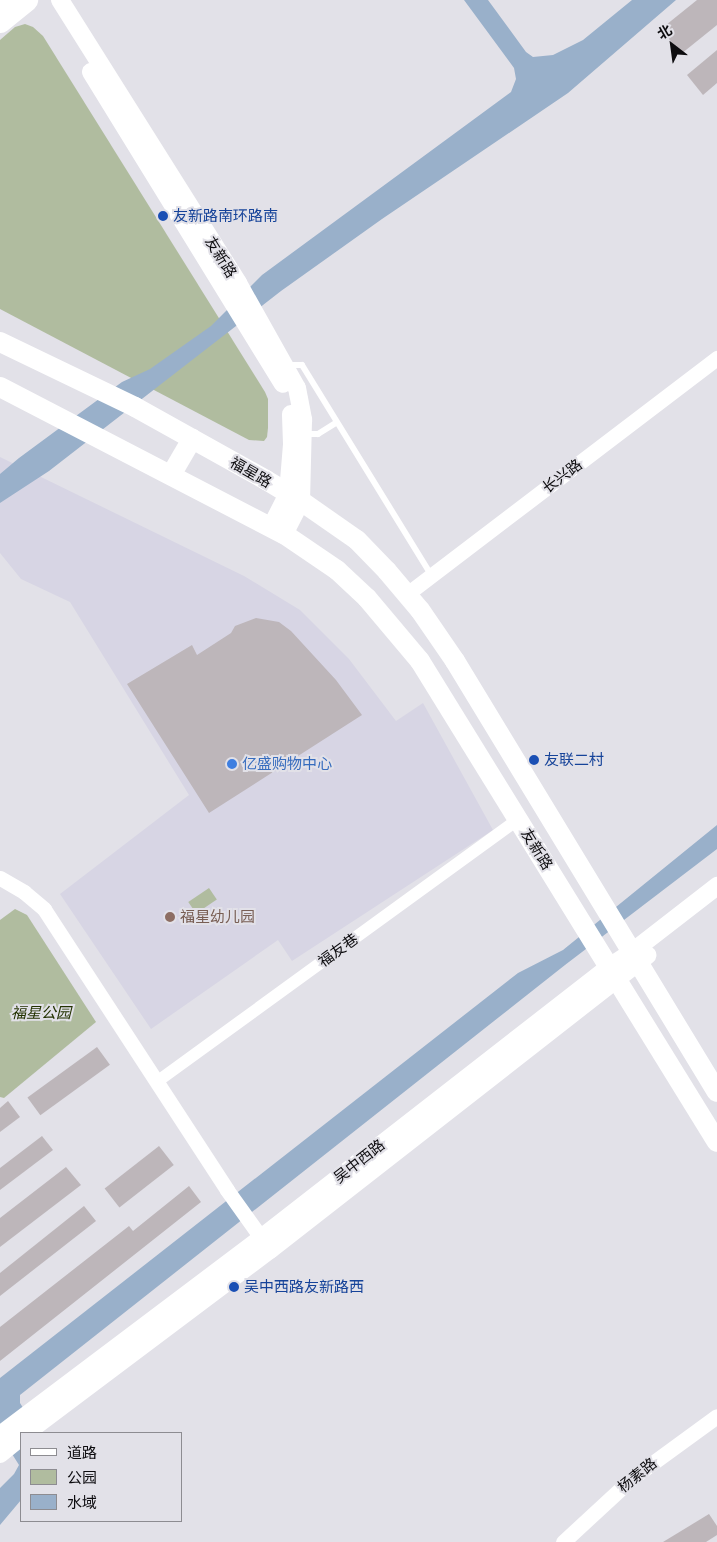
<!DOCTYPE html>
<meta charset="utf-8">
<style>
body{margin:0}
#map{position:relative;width:717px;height:1542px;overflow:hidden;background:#e2e1e8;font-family:Merriweather,"Noto Sans SC",serif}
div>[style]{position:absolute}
.built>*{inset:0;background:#d7d5e4}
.green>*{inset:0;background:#b0bc9f;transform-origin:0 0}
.water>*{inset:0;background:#99b0ca}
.building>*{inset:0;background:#bdb6ba;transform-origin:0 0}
.service>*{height:6px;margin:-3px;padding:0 3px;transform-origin:3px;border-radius:3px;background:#fff}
.minor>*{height:12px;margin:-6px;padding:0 6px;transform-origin:6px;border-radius:6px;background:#fff}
.tertiary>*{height:15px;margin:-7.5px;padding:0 7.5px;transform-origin:7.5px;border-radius:7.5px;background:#fff}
.secondary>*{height:18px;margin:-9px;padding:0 9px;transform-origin:9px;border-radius:9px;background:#fff}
.primary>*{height:20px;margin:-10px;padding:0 10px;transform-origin:10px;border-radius:10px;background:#fff}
.trunk>*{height:21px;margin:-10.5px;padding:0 10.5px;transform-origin:10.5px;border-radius:10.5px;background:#fff}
.dots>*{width:14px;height:14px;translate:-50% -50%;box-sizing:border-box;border:2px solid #e2e1e8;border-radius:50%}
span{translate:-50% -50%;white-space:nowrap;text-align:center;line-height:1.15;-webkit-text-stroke:4px #e2e1e8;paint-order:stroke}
.transit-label{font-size:15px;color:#164399}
.left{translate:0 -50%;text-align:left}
.street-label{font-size:15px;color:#0d0c0f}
.shop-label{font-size:15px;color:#366cbe}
.education-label{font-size:15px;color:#785e54}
.park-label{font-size:15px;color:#233200;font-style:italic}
.legend{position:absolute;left:20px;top:1432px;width:162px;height:90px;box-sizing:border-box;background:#e2e1e8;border:1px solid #8d8c91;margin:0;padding:6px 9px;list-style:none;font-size:15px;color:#0d0c0f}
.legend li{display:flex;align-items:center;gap:10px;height:25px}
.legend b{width:25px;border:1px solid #8d8c91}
.north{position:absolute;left:647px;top:20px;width:50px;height:50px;-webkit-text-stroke:4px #e2e1e8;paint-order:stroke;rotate:330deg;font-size:14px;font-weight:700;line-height:20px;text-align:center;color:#0d0c0f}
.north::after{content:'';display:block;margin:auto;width:18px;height:22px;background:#0d0c0f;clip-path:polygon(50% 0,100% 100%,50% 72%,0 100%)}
</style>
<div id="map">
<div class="built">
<div style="clip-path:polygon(0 457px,244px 576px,300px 610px,349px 659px,396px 721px,423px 703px,493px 830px,292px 961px,278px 940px,151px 1029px,60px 894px,189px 795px,70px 602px,21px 579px,0 553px)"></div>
</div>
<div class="green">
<div style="clip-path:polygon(25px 24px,33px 27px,43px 36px,265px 392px,268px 399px,268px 428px,267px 437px,264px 441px,249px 440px,0 309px,0 40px,15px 27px)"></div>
<div style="left:209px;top:888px;width:14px;height:25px;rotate:56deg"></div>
<div style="clip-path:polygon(15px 909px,27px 915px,96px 1022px,4px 1098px,0 1097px,0 920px)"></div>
</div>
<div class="water">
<div style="clip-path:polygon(464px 0,488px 0,526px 52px,533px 57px,553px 55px,583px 40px,632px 0,676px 0,568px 93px,382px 219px,281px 291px,49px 471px,0 503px,0 474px,19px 458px,122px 382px,150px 369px,211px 326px,262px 275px,511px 92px,516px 79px,514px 68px)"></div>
<div style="clip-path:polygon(717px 825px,717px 849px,565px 965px,20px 1395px,20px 1403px,39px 1433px,21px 1433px,21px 1500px,0 1525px,0 1488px,14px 1474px,19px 1465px,0 1435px,0 1378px,518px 973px,563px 950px)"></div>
</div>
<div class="building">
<div style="clip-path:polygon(697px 0,717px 0,717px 25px,681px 54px,661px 29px)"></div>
<div style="clip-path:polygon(717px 50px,717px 83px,703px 95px,687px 75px)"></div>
<div style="clip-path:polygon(256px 618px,279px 622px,291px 631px,336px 680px,362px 715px,209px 813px,127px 684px,192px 645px,197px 655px,231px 633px,235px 626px)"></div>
<div style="left:97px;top:1047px;width:22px;height:86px;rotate:54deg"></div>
<div style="clip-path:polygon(8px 1101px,20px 1117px,0 1132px,0 1108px)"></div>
<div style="clip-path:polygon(42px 1136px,53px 1150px,0 1190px,0 1168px)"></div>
<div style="left:159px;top:1146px;width:24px;height:69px;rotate:52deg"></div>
<div style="clip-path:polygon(66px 1167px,81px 1185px,0 1247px,0 1218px)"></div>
<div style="clip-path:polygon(189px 1186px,201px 1202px,0 1361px,0 1327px,129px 1226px,133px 1231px)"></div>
<div style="clip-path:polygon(84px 1206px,96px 1221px,0 1296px,0 1273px)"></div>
<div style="clip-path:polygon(709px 1514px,717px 1526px,717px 1535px,706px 1542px,663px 1542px)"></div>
</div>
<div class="service">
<div style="left:287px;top:365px;width:15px"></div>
<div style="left:302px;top:365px;width:246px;rotate:58.4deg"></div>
<div style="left:304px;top:434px;width:14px"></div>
<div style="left:318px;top:434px;width:22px;rotate:-32deg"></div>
</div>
<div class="minor">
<div style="left:158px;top:1081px;width:445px;rotate:-36deg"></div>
</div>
<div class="tertiary">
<div style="left:407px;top:594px;width:390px;rotate:-37.3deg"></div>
<div style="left:0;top:878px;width:28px;rotate:30deg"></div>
<div style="left:24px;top:892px;width:26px;rotate:40deg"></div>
<div style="left:44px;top:909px;width:335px;rotate:56.9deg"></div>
<div style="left:227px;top:1190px;width:69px;rotate:54.5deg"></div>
<div style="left:563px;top:1542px;width:94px;rotate:-42.8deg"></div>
<div style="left:632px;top:1478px;width:105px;rotate:-36.1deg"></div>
</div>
<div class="secondary">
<div style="left:60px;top:0;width:334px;rotate:57.8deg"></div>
<div style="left:238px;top:283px;width:120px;rotate:60.7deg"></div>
<div style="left:297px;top:388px;width:33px;rotate:79deg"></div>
<div style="left:303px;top:420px;width:81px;rotate:91.4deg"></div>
<div style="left:301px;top:501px;width:37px;rotate:117deg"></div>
<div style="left:91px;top:72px;width:366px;rotate:58.4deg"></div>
<div style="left:271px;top:527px;width:38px;rotate:-63deg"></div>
<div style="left:288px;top:493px;width:49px;rotate:-85.3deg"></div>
<div style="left:292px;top:444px;width:30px;rotate:-92deg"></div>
<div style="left:26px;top:1433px;width:305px;rotate:-36.9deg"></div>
<div style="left:270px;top:1250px;width:479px;rotate:-38deg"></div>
<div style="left:0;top:1435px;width:327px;rotate:-37deg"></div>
<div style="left:261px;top:1238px;width:441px;rotate:-37.9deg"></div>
<div style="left:609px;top:967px;width:27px;rotate:-33deg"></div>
<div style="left:632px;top:952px;width:108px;rotate:-37.8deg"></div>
<div style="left:0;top:1454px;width:27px;rotate:-39deg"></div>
</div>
<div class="primary">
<div style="left:0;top:7px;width:11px;rotate:-38deg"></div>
<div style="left:0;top:342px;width:150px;rotate:25.7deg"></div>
<div style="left:135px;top:407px;width:150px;rotate:29.1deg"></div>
<div style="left:266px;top:480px;width:41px;rotate:31deg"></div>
<div style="left:301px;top:501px;width:68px;rotate:34.9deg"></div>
<div style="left:357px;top:540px;width:43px;rotate:45.9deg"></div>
<div style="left:387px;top:571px;width:51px;rotate:49.8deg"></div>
<div style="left:420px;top:610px;width:62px;rotate:55.5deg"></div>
<div style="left:455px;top:661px;width:504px;rotate:58.71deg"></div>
<div style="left:0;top:387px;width:320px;rotate:27.4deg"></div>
<div style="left:284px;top:534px;width:64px;rotate:34.2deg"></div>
<div style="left:337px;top:570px;width:41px;rotate:43deg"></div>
<div style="left:367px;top:598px;width:82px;rotate:49.9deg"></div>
<div style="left:420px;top:661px;width:565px;rotate:58.31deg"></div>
<div style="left:171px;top:475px;width:42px;rotate:-59.7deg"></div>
</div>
<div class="trunk">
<div style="left:0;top:22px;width:35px;rotate:-39deg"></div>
</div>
<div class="dots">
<div style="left:163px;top:216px;background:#1a4fb4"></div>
<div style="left:534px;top:760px;background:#1a4fb4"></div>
<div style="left:232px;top:764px;background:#3f7fe0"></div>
<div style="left:170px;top:917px;background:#8d6e63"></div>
<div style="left:234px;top:1287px;background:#1a4fb4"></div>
</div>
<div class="transit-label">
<span class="left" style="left:173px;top:216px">友新路南环路南</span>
<span class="left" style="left:544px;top:760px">友联二村</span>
<span class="left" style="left:244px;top:1287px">吴中西路友新路西</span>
</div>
<div class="street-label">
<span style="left:221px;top:257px;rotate:58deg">友新路</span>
<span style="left:251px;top:472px;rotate:30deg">福星路</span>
<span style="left:562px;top:476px;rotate:-37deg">长兴路</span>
<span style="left:537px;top:849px;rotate:58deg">友新路</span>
<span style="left:338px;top:950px;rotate:-36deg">福友巷</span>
<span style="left:359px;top:1161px;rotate:-38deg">吴中西路</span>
<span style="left:637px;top:1475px;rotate:-39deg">杨素路</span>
</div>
<div class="shop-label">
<span class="left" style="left:242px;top:764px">亿盛购物中心</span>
</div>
<div class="education-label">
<span class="left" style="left:180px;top:917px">福星幼儿园</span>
</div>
<div class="park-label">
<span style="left:41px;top:1013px">福星公园</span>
</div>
<ul class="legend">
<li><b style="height:6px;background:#fff"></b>道路</li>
<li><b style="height:14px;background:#b0bc9f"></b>公园</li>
<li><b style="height:14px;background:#99b0ca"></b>水域</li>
</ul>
<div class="north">北</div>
</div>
